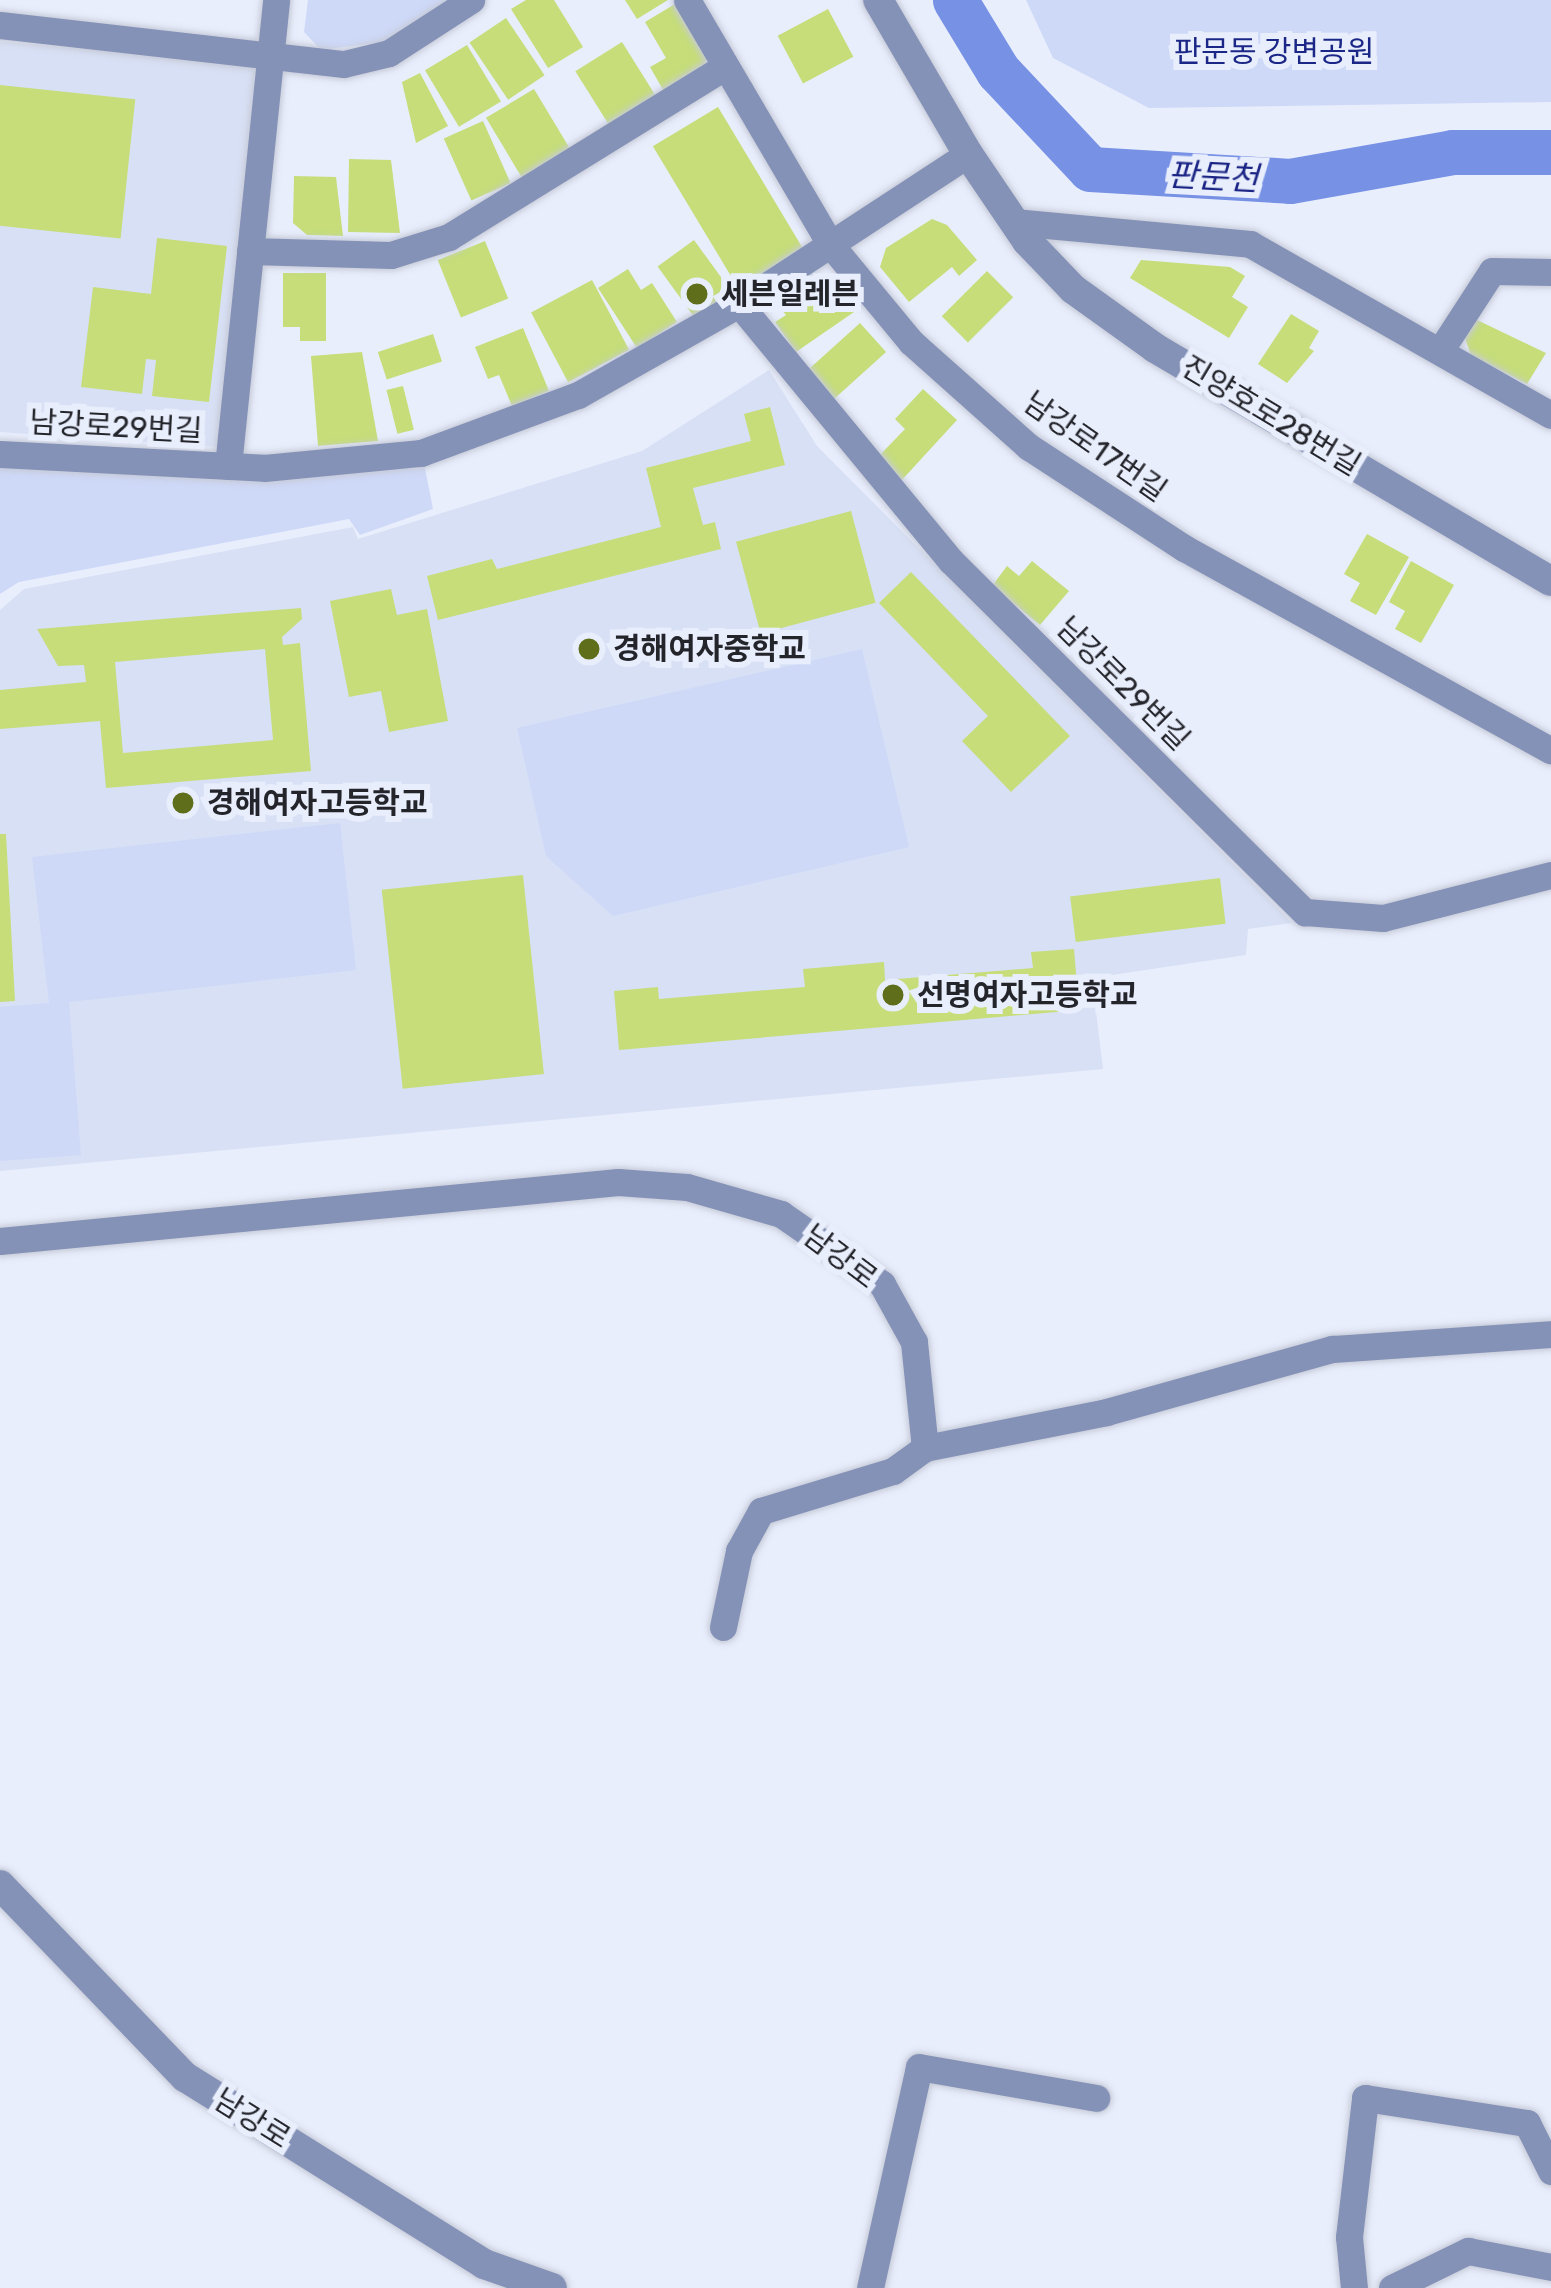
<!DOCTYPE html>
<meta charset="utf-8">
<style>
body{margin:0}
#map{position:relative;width:1551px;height:2288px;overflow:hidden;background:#e9eefd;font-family:Rubik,"Noto Sans KR",sans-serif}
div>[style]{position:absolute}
.built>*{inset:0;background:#d8e0f5}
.green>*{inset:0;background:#ced9f8}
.river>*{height:45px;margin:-22.5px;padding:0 22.5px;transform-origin:22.5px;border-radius:22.5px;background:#7791e5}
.building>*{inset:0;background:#c6dd7a;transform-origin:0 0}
.roads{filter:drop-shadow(0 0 3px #c6cad7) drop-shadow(0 0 3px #c6cad7)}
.minor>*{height:27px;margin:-13.5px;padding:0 13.5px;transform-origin:13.5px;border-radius:13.5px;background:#8592b7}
.tertiary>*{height:30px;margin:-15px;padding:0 15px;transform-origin:15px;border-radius:15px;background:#8592b7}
.dots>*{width:33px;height:33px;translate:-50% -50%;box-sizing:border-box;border:6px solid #e9eefd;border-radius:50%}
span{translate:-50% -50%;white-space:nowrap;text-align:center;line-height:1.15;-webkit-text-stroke:12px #e9eefd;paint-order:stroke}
.park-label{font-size:30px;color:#1b2786}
.poi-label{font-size:30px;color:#24252b;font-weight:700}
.left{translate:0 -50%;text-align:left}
.street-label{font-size:30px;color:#24252b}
.water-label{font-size:33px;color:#1a2484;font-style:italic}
</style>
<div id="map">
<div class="built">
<div style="clip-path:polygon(0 42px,262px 63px,222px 447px,0 432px)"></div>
<div style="clip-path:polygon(769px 370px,817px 446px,1292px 923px,1248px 929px,1246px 955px,1092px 978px,1103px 1069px,0 1171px,0 610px,24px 589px,353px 527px,358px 539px,642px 451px)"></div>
</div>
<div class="green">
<div style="clip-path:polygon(308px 0,454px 0,389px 41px,321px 50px,304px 32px)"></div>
<div style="clip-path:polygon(1026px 0,1551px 0,1551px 102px,1149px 108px,1053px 58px)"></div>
<div style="clip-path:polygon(0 463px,228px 478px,425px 468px,433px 509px,360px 535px,349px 519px,19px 582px,0 594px)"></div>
<div style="clip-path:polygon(862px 649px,909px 847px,613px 916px,546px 856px,517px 728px)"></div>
<div style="clip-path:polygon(340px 823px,356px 970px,69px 1002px,81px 1155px,0 1161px,0 1007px,49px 1003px,32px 857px)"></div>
</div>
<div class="river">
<div style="left:955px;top:0;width:83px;rotate:58.8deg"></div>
<div style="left:998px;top:71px;width:134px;rotate:46.8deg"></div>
<div style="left:1090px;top:169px;width:200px;rotate:3.4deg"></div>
<div style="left:1290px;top:181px;width:165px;rotate:-10.1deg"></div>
<div style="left:1452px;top:152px;width:99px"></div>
</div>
<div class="building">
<div style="clip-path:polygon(526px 0,554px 0,583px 47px,548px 68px,511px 9px)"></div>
<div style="clip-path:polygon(625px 0,668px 0,637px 19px)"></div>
<div style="clip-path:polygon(675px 4px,712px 68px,666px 95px,650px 67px,666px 58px,645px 22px)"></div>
<div style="left:828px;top:9px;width:54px;height:57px;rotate:62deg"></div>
<div style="left:506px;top:18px;width:69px;height:44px;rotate:56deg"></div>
<div style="left:622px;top:42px;width:70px;height:55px;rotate:58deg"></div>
<div style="left:467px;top:45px;width:66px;height:49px;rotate:59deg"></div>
<div style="clip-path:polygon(420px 73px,448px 126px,416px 143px,402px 82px)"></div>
<div style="left:0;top:85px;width:136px;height:140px;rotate:6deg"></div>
<div style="left:534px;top:89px;width:71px;height:56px;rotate:59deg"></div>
<div style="left:718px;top:107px;width:167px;height:76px;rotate:59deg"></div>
<div style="left:483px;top:121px;width:68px;height:43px;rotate:66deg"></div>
<div style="clip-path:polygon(349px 159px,391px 160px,400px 233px,348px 232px)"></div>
<div style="clip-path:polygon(294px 176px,336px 177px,343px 236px,307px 235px,293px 223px)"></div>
<div style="clip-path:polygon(932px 219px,947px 225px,977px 260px,959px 276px,952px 267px,909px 302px,880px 267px,886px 248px)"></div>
<div style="clip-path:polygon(157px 238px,227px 246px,209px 402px,152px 396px,156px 360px,146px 359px,142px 394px,81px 387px,93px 287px,151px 294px)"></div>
<div style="left:694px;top:240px;width:63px;height:45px;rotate:54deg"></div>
<div style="left:485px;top:241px;width:62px;height:51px;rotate:68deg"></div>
<div style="clip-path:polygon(1141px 260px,1230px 267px,1245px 276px,1232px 297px,1248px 307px,1229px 338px,1130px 278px)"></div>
<div style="clip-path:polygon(628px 269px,641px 290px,652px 283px,677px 322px,637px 348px,598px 288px)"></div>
<div style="left:987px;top:271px;width:37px;height:64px;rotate:45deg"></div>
<div style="clip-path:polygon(283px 273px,326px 273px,326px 341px,300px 341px,300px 327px,283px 327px)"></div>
<div style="left:592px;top:280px;width:79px;height:69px;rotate:62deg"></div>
<div style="clip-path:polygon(833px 282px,854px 312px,796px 352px,775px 322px,786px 315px,781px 309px)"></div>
<div style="clip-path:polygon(1291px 314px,1319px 331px,1309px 348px,1314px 351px,1287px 383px,1258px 364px)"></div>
<div style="clip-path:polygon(1475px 319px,1546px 353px,1527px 384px,1471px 355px,1464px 336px)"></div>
<div style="left:860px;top:323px;width:39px;height:72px;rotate:48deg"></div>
<div style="clip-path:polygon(523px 328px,549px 391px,512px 406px,499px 375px,488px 379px,475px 347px)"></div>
<div style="left:433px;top:334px;width:29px;height:58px;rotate:72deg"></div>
<div style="clip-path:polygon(362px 352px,378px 441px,318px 446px,311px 356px)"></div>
<div style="left:403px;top:386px;width:45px;height:17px;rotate:76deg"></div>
<div style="clip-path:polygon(923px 389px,957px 420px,901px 481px,877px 458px,905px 429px,895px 419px)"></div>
<div style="clip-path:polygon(770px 407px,785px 465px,693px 488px,703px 525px,715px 522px,721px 549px,438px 620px,427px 576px,492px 559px,497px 569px,661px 527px,646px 468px,751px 441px,744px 414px)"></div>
<div style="left:851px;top:511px;width:95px;height:119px;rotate:75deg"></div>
<div style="clip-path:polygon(1367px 534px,1409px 557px,1376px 615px,1350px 601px,1360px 583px,1344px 574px)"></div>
<div style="clip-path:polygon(1032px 561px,1069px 591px,1040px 625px,992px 586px,1007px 566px,1019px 576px)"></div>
<div style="clip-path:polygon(1411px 561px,1454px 585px,1421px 643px,1395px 629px,1405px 611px,1389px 602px)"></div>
<div style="clip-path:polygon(911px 572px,1070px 736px,1011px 792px,962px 741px,988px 716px,879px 603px)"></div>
<div style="clip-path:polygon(391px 589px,397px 615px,427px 609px,448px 721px,389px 732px,381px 691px,349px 697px,330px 601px)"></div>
<div style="clip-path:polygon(evenodd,301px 608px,302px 619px,282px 637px,283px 645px,300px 643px,311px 771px,106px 788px,100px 721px,0 729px,0 690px,86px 682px,84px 665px,58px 666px,37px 629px,301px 608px,265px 649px,273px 740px,123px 753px,115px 662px,265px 649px)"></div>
<div style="clip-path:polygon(0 834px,6px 834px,15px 1001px,0 1002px)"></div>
<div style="left:523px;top:875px;width:200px;height:142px;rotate:84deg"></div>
<div style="left:1220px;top:878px;width:46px;height:151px;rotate:83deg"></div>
<div style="clip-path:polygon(1074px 949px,1079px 1010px,619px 1050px,614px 991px,658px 987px,659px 999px,805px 987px,803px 969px,884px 962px,885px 980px,1033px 968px,1031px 952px)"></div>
</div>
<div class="roads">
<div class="minor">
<div style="left:687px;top:0;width:283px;rotate:59.6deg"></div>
<div style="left:830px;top:244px;width:127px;rotate:50.4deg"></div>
<div style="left:911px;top:342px;width:158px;rotate:41.7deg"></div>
<div style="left:1029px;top:447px;width:185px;rotate:33.1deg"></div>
<div style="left:1184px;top:548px;width:419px;rotate:28.9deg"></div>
<div style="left:0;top:25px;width:346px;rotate:6.5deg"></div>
<div style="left:344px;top:64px;width:46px;rotate:-13.7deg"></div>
<div style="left:389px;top:53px;width:98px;rotate:-32.9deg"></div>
<div style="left:1014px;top:222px;width:237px;rotate:5.3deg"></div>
<div style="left:1250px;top:244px;width:346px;rotate:29.6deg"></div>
<div style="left:250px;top:251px;width:141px;rotate:1.6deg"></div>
<div style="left:391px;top:255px;width:61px;rotate:-17.2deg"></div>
<div style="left:449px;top:237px;width:320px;rotate:-31.7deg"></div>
<div style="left:739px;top:304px;width:333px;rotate:50.5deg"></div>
<div style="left:951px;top:561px;width:499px;rotate:44.8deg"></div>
<div style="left:1305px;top:912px;width:78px;rotate:4.4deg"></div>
<div style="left:1383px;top:918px;width:173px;rotate:-14.4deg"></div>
<div style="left:1440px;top:351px;width:95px;rotate:-57deg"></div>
<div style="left:1492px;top:271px;width:59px;rotate:1deg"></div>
<div style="left:0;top:454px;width:264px;rotate:3deg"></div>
<div style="left:264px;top:468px;width:158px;rotate:-5.5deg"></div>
<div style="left:421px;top:453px;width:167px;rotate:-20.3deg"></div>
<div style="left:578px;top:395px;width:185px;rotate:-29.5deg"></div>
<div style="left:739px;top:304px;width:274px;rotate:-33.2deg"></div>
<div style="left:228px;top:466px;width:468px;rotate:-84.1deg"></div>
<div style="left:0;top:1241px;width:621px;rotate:-5.45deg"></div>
<div style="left:618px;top:1182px;width:69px;rotate:4.1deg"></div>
<div style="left:687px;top:1187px;width:98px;rotate:16deg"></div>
<div style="left:781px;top:1214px;width:123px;rotate:34.7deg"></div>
<div style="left:882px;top:1284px;width:66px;rotate:61.1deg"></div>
<div style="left:914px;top:1342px;width:107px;rotate:84.1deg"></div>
<div style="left:925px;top:1448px;width:185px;rotate:-11.2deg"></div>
<div style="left:1106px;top:1412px;width:235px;rotate:-15.6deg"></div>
<div style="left:1332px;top:1349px;width:220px;rotate:-3.9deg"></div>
<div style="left:723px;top:1627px;width:78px;rotate:-78.1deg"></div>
<div style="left:739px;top:1551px;width:46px;rotate:-61.2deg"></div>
<div style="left:761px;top:1511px;width:138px;rotate:-16.9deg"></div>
<div style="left:893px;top:1471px;width:39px;rotate:-36deg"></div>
<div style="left:870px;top:2288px;width:226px;rotate:-77.5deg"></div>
<div style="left:919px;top:2067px;width:180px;rotate:9.9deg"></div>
<div style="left:1354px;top:2288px;width:51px;rotate:-95.6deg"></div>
<div style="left:1349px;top:2237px;width:140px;rotate:-83.4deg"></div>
<div style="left:1365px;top:2098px;width:164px;rotate:8.8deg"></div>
<div style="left:1527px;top:2123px;width:54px;rotate:63.4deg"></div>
<div style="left:1392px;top:2288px;width:85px;rotate:-26deg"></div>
<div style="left:1468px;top:2251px;width:85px;rotate:10.9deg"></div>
</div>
<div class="tertiary">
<div style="left:878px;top:0;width:178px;rotate:59.7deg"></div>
<div style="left:968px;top:154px;width:105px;rotate:55.9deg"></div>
<div style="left:1027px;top:241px;width:66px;rotate:46.2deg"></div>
<div style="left:1073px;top:289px;width:101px;rotate:35.7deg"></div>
<div style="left:1155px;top:348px;width:459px;rotate:30.5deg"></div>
<div style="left:0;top:1885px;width:267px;rotate:46.1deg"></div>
<div style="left:185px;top:2077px;width:353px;rotate:32deg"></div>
<div style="left:484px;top:2264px;width:72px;rotate:19.4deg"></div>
</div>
</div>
<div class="dots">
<div style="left:697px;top:294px;background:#5e6e1a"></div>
<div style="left:589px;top:649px;background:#5e6e1a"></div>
<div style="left:183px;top:803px;background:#5e6e1a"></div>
<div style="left:893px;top:995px;background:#5e6e1a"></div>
</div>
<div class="park-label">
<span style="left:1274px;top:52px">판문동 강변공원</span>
</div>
<div class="poi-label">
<span class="left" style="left:721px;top:294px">세븐일레븐</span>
<span class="left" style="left:613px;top:649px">경해여자중학교</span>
<span class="left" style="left:207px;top:803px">경해여자고등학교</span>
<span class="left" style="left:917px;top:995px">선명여자고등학교</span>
</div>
<div class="street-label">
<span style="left:1271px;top:416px;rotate:31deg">진양호로28번길</span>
<span style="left:116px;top:427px;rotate:3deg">남강로29번길</span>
<span style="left:1095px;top:447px;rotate:35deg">남강로17번길</span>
<span style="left:1123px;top:684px;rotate:45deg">남강로29번길</span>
<span style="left:840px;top:1257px;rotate:37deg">남강로</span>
<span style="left:252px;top:2119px;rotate:32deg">남강로</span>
</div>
<div class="water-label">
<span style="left:1213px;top:177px;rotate:3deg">판문천</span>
</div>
</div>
